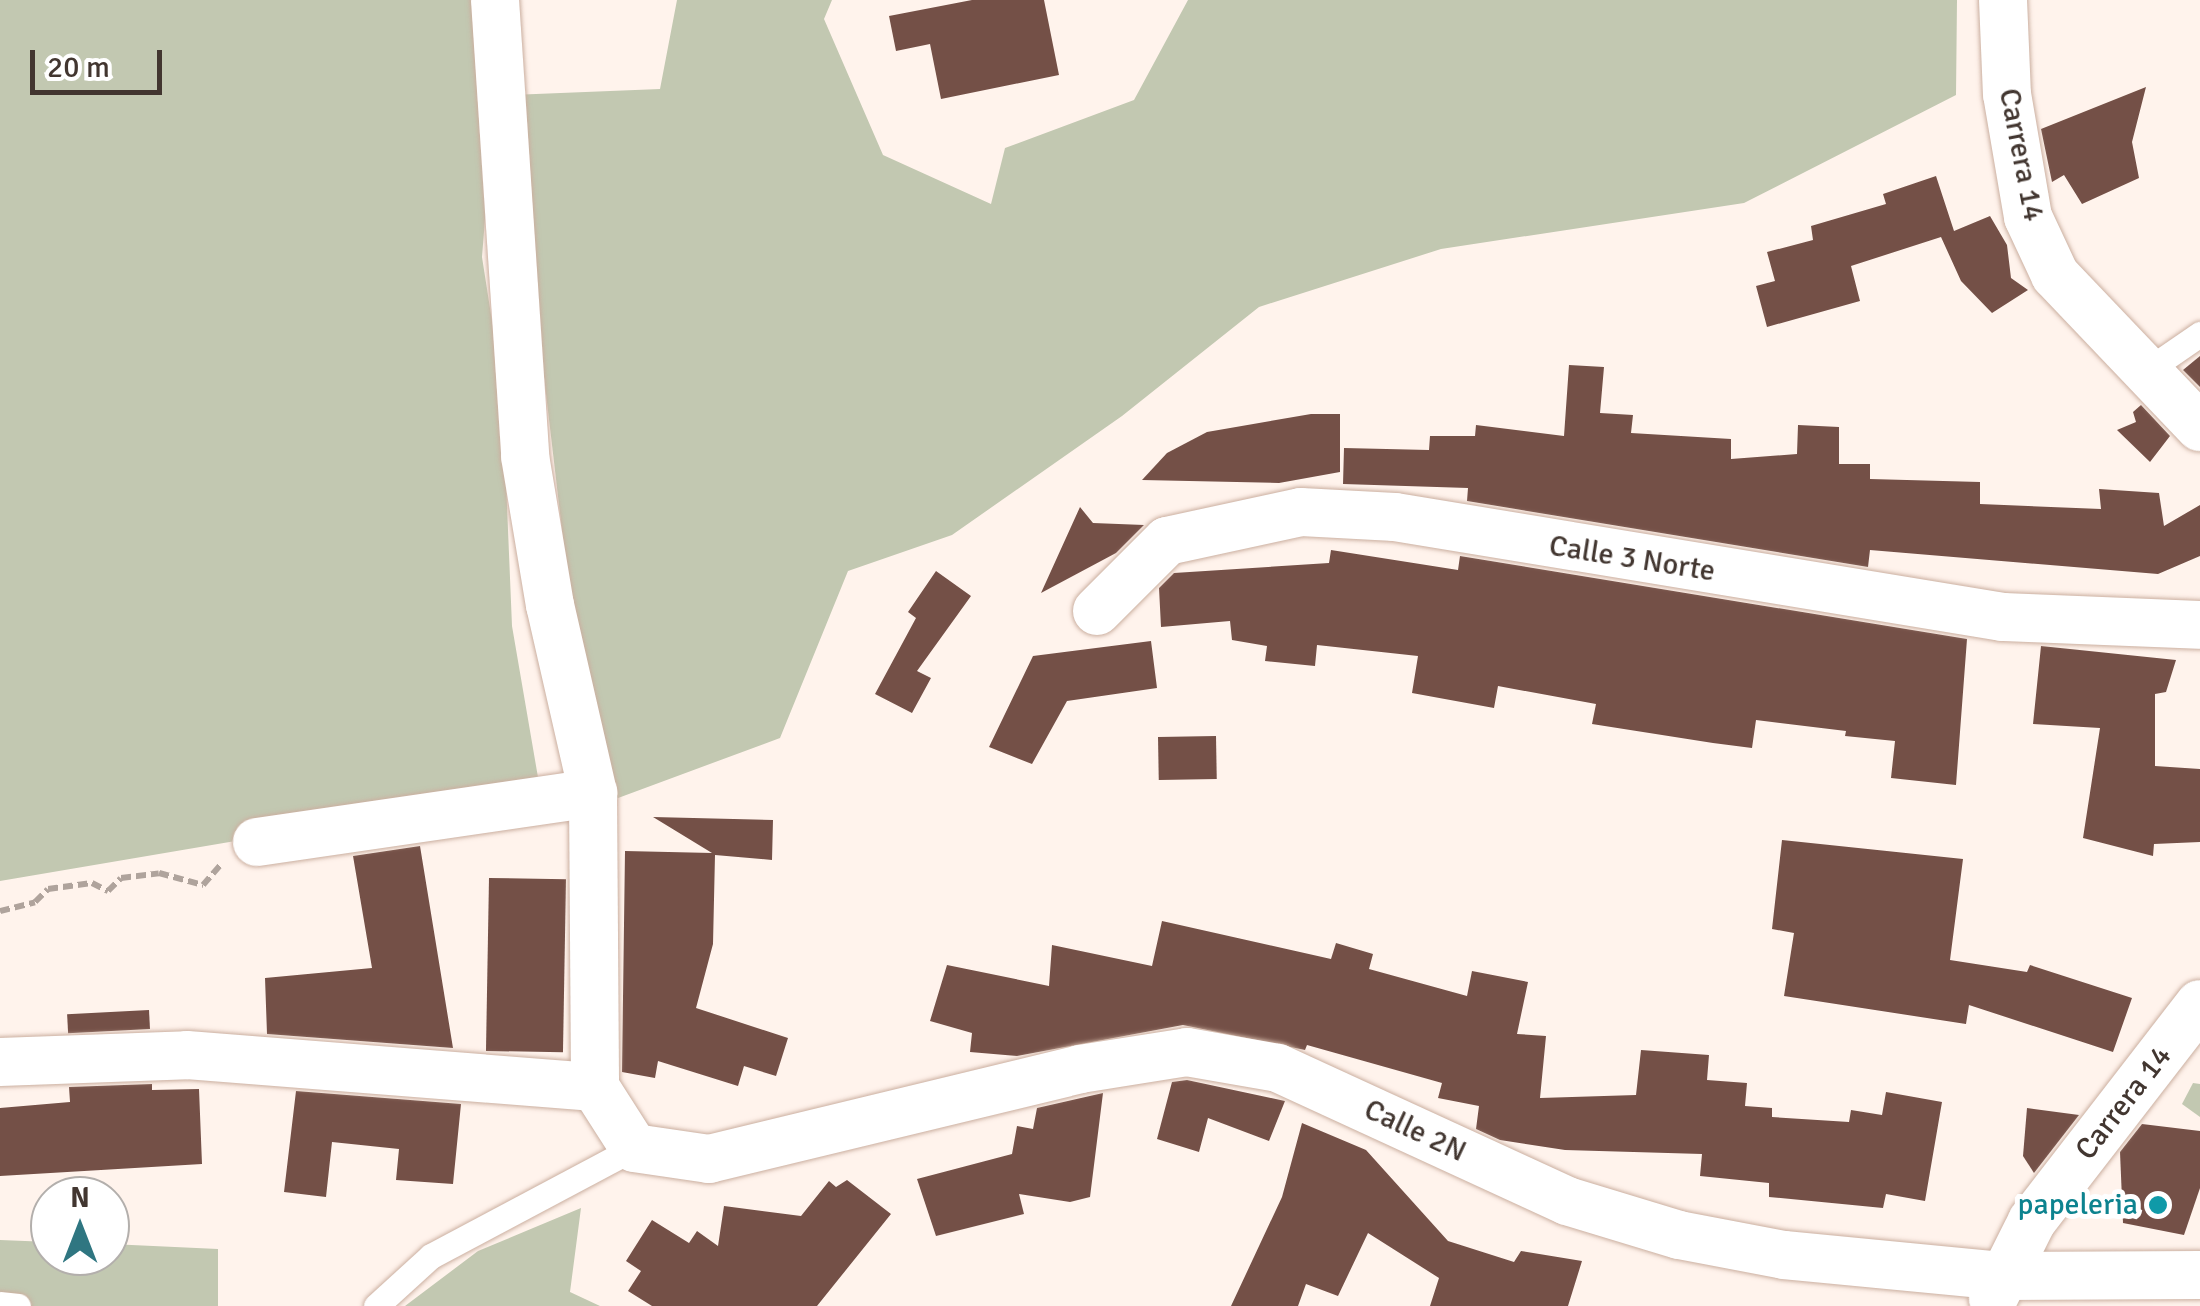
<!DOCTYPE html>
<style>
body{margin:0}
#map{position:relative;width:2200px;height:1306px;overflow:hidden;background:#fff3ec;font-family:Signika,sans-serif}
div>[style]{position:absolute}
.green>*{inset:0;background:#c2c8b1}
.building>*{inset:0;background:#745047;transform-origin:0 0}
.path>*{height:6px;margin-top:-3px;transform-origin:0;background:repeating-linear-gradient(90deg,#afa39c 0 10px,transparent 0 15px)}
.roads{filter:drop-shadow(0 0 2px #cbafa0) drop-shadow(0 0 2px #cbafa0)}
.service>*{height:25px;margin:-12.5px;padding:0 12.5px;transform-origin:12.5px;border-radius:12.5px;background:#fff}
.minor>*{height:48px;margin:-24px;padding:0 24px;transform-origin:24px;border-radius:24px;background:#fff}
.dots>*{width:28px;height:28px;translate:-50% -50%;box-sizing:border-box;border:5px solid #fff;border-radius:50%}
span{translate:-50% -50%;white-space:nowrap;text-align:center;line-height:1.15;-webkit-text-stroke:10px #fff;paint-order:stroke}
.street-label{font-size:30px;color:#423630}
.culture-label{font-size:30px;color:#0d838f}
.right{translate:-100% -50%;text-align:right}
.north{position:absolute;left:30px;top:1176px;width:100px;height:100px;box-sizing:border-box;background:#fff;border:2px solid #b3afac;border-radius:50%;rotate:0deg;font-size:28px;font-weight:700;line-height:40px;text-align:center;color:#423630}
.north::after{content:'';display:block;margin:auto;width:35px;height:45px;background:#2f7681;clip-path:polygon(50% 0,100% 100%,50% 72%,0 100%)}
.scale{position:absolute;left:30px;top:50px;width:132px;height:45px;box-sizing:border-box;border:5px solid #423630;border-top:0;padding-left:12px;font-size:30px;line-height:35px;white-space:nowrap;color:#423630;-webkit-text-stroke:8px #fff;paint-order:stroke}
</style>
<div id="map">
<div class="green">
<div style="clip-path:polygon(0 0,476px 0,495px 92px,482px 257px,502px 385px,512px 626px,540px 789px,0 881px)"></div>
<div style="clip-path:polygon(677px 0,832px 0,824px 19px,883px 155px,991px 204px,1005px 148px,1134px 100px,1188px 0,1957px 0,1956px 95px,1744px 203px,1441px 249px,1259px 307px,1122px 416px,952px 535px,848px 571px,780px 738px,610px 801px,575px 641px,511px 95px,660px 89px)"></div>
<div style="clip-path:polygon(2193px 1083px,2200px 1084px,2200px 1117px,2182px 1104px)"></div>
<div style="clip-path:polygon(581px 1208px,570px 1292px,600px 1306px,405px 1306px,478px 1251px)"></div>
<div style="clip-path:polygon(0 1240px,50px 1242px,50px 1256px,110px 1256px,110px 1244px,218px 1249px,218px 1306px,0 1306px)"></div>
</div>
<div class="building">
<div style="clip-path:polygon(972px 0,1044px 0,1059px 75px,941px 99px,930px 44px,896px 51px,889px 16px)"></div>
<div style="clip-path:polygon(2146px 87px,2132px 142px,2139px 178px,2082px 204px,2064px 175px,2052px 182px,2041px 129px)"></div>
<div style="clip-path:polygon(1936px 176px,1954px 231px,1990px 216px,2007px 245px,2011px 278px,2028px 290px,1992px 313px,1961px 281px,1941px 237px,1851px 266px,1860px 301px,1767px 327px,1756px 286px,1775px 281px,1767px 252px,1813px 240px,1811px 226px,1886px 204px,1883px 194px)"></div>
<div style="clip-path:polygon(2200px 356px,2200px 387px,2183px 370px)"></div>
<div style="clip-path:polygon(1569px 365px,1604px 367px,1600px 413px,1633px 415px,1631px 433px,1731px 439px,1731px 459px,1797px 454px,1798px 425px,1839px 427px,1839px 464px,1870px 464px,1870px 479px,1980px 482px,1980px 504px,2101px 509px,2099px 489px,2159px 493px,2164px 526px,2200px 505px,2200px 556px,2158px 574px,1870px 550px,1868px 567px,1467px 501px,1468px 488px,1343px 484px,1344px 448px,1429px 450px,1430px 436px,1475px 436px,1476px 425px,1564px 436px)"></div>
<div style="clip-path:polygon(2141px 405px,2170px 436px,2150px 462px,2117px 430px,2136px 422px,2133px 412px)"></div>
<div style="clip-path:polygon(1311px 414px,1340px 414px,1340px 472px,1279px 483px,1142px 480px,1167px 453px,1207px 432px)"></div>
<div style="clip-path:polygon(1080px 507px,1093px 523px,1144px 525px,1116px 553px,1041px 593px)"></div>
<div style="clip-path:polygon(1331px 550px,1458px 570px,1460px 556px,1967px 639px,1956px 785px,1891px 778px,1895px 741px,1845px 736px,1846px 731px,1756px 720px,1752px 748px,1713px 743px,1592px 724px,1596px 704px,1498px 686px,1494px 708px,1412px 693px,1418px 656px,1317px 645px,1315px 666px,1265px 661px,1267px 646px,1232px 640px,1230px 621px,1161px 627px,1159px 588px,1174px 573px,1329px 563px)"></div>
<div style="clip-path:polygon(936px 571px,971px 596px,917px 671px,931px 678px,912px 713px,875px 694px,916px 618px,908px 612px)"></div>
<div style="clip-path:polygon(1151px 641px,1157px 688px,1067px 701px,1032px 764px,989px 747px,1033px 656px)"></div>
<div style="clip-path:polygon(2041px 646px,2176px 660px,2166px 692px,2155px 694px,2155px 766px,2200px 769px,2200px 842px,2154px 844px,2153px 856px,2083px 838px,2100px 728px,2033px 724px)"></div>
<div style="left:1216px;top:736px;width:43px;height:58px;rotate:89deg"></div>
<div style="clip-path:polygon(653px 817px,773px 820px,772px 860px,715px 855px,713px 944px,696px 1008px,788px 1038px,776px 1076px,744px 1066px,738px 1086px,658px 1061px,655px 1078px,622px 1072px,625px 851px,712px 853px)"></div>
<div style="clip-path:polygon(1782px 840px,1963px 859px,1950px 960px,2027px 972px,2030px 965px,2132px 998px,2113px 1052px,1969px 1005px,1966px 1024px,1784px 996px,1794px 933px,1772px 929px)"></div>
<div style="clip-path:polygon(420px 846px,453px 1048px,267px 1034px,265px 978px,372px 968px,353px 856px)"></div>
<div style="left:489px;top:878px;width:77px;height:173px;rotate:1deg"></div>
<div style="clip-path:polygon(1162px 921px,1331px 959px,1336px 943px,1373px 954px,1369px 969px,1467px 996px,1472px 971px,1528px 982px,1517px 1034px,1546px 1036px,1540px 1098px,1636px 1095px,1641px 1050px,1709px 1055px,1707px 1080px,1747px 1083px,1745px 1106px,1772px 1108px,1772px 1117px,1849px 1122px,1851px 1110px,1882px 1115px,1886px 1092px,1942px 1102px,1925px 1201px,1886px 1194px,1883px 1208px,1769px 1197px,1769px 1183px,1700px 1176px,1702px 1154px,1565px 1150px,1500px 1140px,1476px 1129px,1479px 1106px,1438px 1098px,1442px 1083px,1307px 1045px,1305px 1050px,1183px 1025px,1017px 1056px,970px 1052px,972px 1033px,930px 1021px,947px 965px,1049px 986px,1052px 945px,1152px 966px)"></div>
<div style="left:149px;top:1010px;width:19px;height:82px;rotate:87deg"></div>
<div style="clip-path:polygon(1187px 1080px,1285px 1101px,1269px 1141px,1208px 1118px,1199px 1152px,1157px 1139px,1172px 1082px)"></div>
<div style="clip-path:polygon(152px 1084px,152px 1090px,199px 1089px,202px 1164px,0 1176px,0 1108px,70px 1102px,69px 1087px)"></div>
<div style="clip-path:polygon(296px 1091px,461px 1104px,453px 1184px,396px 1180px,399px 1149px,332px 1142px,326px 1197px,284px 1192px)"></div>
<div style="clip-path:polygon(1103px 1093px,1090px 1197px,1070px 1202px,1019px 1194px,1024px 1214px,936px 1236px,917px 1179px,1012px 1154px,1017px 1126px,1033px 1129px,1037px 1108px)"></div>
<div style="clip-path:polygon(2027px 1108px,2079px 1115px,2034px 1173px,2023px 1156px)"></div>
<div style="clip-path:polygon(1302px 1123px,1366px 1150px,1448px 1241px,1514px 1262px,1521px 1251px,1582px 1261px,1568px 1306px,1430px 1306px,1439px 1278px,1368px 1233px,1338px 1296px,1306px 1284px,1298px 1306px,1231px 1306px,1282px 1197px)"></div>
<div style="clip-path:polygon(2142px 1124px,2200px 1131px,2200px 1188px,2184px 1235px,2123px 1223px,2120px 1152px)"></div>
<div style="clip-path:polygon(847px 1180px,891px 1214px,817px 1306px,652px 1306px,628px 1291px,641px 1271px,626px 1261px,652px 1220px,689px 1243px,697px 1231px,718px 1246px,724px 1206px,801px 1216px,829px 1181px,836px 1187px)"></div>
</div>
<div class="path">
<div style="left:0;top:911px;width:36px;rotate:-14deg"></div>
<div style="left:35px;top:902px;width:18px;rotate:-45deg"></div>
<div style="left:48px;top:889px;width:44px;rotate:-7.8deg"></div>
<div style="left:92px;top:883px;width:18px;rotate:27deg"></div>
<div style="left:108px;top:891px;width:18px;rotate:-45deg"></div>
<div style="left:121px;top:878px;width:38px;rotate:-7deg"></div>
<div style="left:159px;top:873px;width:46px;rotate:15.3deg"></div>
<div style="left:203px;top:885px;width:29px;rotate:-49deg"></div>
</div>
<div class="roads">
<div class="service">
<div style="left:2149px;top:369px;width:62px;rotate:-34.5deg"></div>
<div style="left:0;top:1304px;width:18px;rotate:6deg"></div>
<div style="left:376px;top:1306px;width:74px;rotate:-42.3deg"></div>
<div style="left:431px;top:1256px;width:230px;rotate:-28deg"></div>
</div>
<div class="minor">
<div style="left:495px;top:0;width:457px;rotate:86.2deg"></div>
<div style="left:525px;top:456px;width:151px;rotate:80.5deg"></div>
<div style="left:550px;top:605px;width:193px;rotate:77.1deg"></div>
<div style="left:593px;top:793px;width:294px;rotate:89.6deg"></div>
<div style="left:595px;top:1087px;width:72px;rotate:57.4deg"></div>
<div style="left:634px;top:1148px;width:76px;rotate:8.3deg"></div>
<div style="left:709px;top:1159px;width:382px;rotate:-13.6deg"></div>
<div style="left:1080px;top:1069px;width:108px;rotate:-9deg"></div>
<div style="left:1187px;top:1052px;width:92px;rotate:10deg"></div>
<div style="left:1278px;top:1068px;width:318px;rotate:24.7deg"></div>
<div style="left:1567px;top:1201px;width:117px;rotate:16.9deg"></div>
<div style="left:1679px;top:1235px;width:107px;rotate:10.8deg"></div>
<div style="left:1784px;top:1255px;width:218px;rotate:5.5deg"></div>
<div style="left:2001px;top:1276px;width:199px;rotate:-0.3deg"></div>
<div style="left:2003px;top:0;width:94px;rotate:87.6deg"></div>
<div style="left:2007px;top:94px;width:125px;rotate:80.3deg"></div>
<div style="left:2028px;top:217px;width:64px;rotate:65deg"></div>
<div style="left:2055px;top:275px;width:210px;rotate:46.4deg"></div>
<div style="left:1097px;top:611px;width:99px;rotate:-45deg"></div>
<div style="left:1167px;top:541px;width:137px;rotate:-12.2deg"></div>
<div style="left:1301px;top:512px;width:94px;rotate:3deg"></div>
<div style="left:1395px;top:517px;width:616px;rotate:9.34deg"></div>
<div style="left:2003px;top:617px;width:197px;rotate:2.3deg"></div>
<div style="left:257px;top:842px;width:340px;rotate:-8.3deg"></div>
<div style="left:0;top:1062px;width:187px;rotate:-2.1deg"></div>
<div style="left:187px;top:1055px;width:409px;rotate:4.5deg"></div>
<div style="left:1993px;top:1299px;width:87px;rotate:-63.4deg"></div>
<div style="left:2032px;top:1221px;width:274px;rotate:-52.3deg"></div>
</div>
</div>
<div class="dots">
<div style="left:2158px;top:1205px;background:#0f9aa8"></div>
</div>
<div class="street-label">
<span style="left:2021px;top:155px;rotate:79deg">Carrera 14</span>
<span style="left:1632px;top:559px;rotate:9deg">Calle 3 Norte</span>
<span style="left:2124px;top:1103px;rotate:-52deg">Carrera 14</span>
<span style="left:1415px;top:1131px;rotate:25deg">Calle 2N</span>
</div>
<div class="culture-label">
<span class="right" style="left:2138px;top:1205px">papeleria</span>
</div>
<div class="north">N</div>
<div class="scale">20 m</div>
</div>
